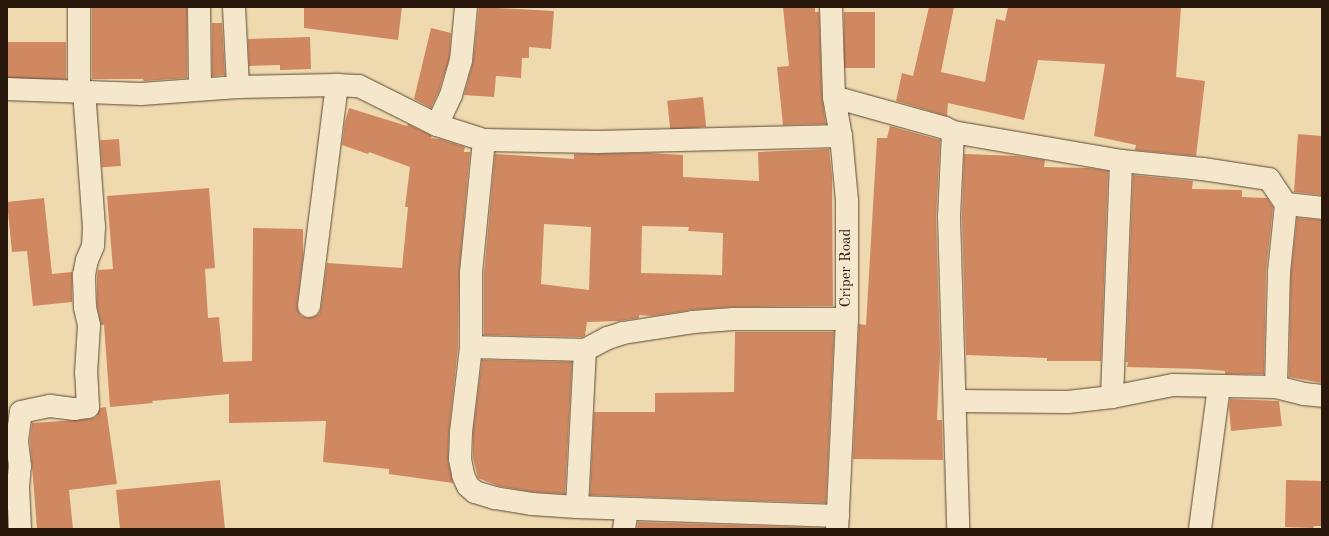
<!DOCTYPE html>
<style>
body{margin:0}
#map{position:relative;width:1329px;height:536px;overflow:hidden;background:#efdaaf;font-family:"Old Standard TT",serif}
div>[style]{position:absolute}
.building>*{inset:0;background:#d08861;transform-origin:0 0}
.roads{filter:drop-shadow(0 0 1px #5a4835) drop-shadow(0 0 1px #5a4835)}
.street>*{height:22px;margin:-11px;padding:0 11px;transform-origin:11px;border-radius:11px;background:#f5e7cb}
.secondary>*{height:22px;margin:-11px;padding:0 11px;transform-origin:11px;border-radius:11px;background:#f5e7cb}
span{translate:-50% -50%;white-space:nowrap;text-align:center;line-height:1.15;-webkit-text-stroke:3.5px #f5e7cb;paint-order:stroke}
.street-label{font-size:15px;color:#29170c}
.frame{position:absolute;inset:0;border:8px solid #29170c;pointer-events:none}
</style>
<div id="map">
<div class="building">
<div style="clip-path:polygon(92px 7px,187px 7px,187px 78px,144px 81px,143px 79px,92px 79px)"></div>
<div style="clip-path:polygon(304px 7px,402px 7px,398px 40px,304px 28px)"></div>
<div style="clip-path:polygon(479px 7px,554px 11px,551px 49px,529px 47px,529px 58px,522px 58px,521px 78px,496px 76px,494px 97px,464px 95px,473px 62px)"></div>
<div style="clip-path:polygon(783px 7px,815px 7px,815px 12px,819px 12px,822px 98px,826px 124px,783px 125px,777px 67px,789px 66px)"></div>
<div style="clip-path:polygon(929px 7px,954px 7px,941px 72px,985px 82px,996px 19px,1005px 21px,1008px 7px,1181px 7px,1176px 77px,1205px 81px,1196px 156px,1135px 150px,1136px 145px,1094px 136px,1105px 64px,1038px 60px,1024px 120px,948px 103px,947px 116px,896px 101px,902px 73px,913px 76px)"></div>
<div style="left:844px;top:12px;width:31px;height:56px"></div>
<div style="clip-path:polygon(212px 23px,222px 23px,225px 75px,212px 76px)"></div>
<div style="clip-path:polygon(431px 28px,451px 33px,449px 59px,439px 91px,431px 108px,414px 99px)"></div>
<div style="clip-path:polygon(310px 37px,311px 69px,280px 70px,280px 65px,249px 66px,248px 39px)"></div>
<div style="left:66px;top:42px;width:37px;height:59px;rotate:90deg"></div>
<div style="left:703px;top:97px;width:30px;height:36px;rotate:84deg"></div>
<div style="clip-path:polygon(349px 108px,407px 126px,408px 124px,432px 136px,431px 138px,440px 139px,465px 147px,464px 152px,470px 152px,459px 272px,458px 346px,449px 431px,448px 461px,453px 483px,389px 474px,389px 469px,323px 462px,326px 421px,229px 423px,229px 394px,152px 401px,153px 403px,110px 407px,104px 325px,101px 325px,97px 305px,97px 276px,98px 270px,113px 269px,107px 196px,209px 188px,215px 268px,205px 269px,208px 318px,219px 317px,223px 362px,252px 361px,253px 228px,303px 229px,303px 256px,297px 305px,298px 311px,301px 316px,307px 318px,314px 317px,319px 314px,321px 308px,327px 263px,402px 268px,408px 207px,405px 207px,410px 167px,369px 152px,368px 154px,342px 145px,345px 122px)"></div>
<div style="clip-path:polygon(890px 126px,940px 140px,936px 217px,940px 354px,937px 420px,942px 420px,943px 460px,853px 459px,859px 324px,866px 325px,877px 138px,887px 138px)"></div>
<div style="clip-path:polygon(1298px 134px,1322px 136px,1322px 195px,1294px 192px)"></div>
<div style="left:119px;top:139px;width:27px;height:19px;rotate:86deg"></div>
<div style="clip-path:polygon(evenodd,829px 149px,832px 176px,833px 306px,732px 307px,691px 310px,652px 316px,639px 315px,639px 318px,619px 321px,587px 322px,585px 336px,582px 337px,484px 335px,484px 274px,495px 154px,574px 159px,574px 154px,649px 153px,683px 155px,683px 177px,759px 181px,758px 152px,829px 149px,544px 224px,591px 227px,589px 290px,541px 284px,544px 224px,829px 149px,642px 226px,689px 227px,688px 231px,723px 233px,722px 275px,641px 273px,642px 226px)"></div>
<div style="clip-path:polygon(964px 154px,1017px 156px,1045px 160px,1044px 167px,1089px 168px,1108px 171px,1101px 361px,1047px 361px,1047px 358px,966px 355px,962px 217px)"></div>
<div style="clip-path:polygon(1133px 175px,1193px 181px,1192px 189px,1242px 190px,1242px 197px,1267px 198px,1273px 207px,1266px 272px,1264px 374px,1225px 374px,1225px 371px,1199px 369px,1127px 367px,1128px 362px,1126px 362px)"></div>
<div style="clip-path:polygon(44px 198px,52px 274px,72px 272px,72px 302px,33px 306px,27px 251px,12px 252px,7px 202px)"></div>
<div style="clip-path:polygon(1297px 218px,1322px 220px,1322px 383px,1289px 377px,1291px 273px)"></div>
<div style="clip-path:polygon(735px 332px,834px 332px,826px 503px,590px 495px,594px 412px,655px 412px,655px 393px,734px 392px)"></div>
<div style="clip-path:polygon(482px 360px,572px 362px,565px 494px,533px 492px,498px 486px,478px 478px,473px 458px,473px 433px)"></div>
<div style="clip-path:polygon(1230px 399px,1279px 401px,1282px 426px,1231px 431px,1229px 407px)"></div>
<div style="clip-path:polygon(106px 407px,117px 484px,69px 490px,73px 529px,37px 529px,30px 440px,32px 423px,90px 419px,96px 417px,100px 408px)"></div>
<div style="clip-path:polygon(220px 480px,225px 529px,120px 529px,116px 490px)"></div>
<div style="clip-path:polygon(1286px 480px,1322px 481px,1322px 526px,1314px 526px,1313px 528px,1285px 527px)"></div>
<div style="clip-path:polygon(638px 522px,825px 528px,825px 529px,637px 529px)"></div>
</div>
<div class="roads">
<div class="street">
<div style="left:199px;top:7px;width:82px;rotate:89.3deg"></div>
<div style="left:234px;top:7px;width:80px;rotate:87.1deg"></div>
<div style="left:7px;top:89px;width:134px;rotate:2.1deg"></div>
<div style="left:141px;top:94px;width:97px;rotate:-4.1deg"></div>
<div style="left:238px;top:87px;width:99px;rotate:-1.2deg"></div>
<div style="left:337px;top:85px;width:22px;rotate:3deg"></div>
<div style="left:359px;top:86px;width:87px;rotate:26.6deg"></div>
<div style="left:437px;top:125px;width:49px;rotate:17.7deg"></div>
<div style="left:484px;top:140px;width:114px;rotate:1deg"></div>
<div style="left:598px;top:142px;width:243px;rotate:-1.4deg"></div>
<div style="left:79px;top:91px;width:84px;rotate:-90deg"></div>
<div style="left:834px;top:97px;width:115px;rotate:15.6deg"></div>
<div style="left:945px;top:128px;width:9px;rotate:27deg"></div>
<div style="left:953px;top:132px;width:170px;rotate:9.8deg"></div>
<div style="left:1121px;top:161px;width:82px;rotate:5.6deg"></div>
<div style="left:1203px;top:169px;width:67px;rotate:8.6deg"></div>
<div style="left:1269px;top:179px;width:30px;rotate:56deg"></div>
<div style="left:1286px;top:204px;width:36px;rotate:6deg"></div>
<div style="left:437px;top:125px;width:33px;rotate:-65deg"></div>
<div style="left:451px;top:95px;width:35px;rotate:-74deg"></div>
<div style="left:461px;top:61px;width:54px;rotate:-84.7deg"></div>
<div style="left:953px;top:132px;width:85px;rotate:92.7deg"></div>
<div style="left:949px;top:217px;width:312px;rotate:88.3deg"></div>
<div style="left:484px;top:140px;width:134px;rotate:95.6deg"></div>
<div style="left:471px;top:273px;width:74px;rotate:90deg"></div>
<div style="left:471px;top:347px;width:86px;rotate:96.7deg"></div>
<div style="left:461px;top:432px;width:27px;rotate:92deg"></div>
<div style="left:460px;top:459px;width:16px;rotate:79deg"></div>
<div style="left:463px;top:475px;width:12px;rotate:66deg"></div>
<div style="left:468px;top:486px;width:9px;rotate:41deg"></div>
<div style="left:475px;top:492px;width:21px;rotate:17deg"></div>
<div style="left:495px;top:498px;width:37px;rotate:9deg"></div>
<div style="left:532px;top:504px;width:45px;rotate:3.8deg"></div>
<div style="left:309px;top:306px;width:223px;rotate:-82.8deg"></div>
<div style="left:471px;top:347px;width:114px;rotate:1.5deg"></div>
<div style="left:1276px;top:387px;width:115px;rotate:-88.5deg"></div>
<div style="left:1279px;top:272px;width:68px;rotate:-84.1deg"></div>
<div style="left:1112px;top:397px;width:236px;rotate:-87.8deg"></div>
<div style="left:955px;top:401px;width:113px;rotate:0.5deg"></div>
<div style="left:1068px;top:402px;width:44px;rotate:-6.5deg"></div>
<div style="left:1112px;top:397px;width:62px;rotate:-11.1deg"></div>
<div style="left:1173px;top:385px;width:103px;rotate:1.1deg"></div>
<div style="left:1276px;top:387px;width:29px;rotate:14deg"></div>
<div style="left:1304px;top:394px;width:18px;rotate:6deg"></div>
<div style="left:838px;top:516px;width:261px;rotate:-178deg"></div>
<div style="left:577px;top:507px;width:157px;rotate:-87.1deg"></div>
<div style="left:585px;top:350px;width:26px;rotate:-28deg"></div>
<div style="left:608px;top:338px;width:16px;rotate:-18deg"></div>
<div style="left:623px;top:333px;width:71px;rotate:-8.9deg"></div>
<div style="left:693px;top:322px;width:40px;rotate:-4.3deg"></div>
<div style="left:733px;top:319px;width:114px"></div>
<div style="left:20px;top:529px;width:42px;rotate:-92.7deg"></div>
<div style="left:18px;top:487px;width:21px;rotate:-85deg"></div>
<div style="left:20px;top:466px;width:26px;rotate:-97deg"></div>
<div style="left:17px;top:440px;width:28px;rotate:-82deg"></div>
<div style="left:21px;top:412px;width:30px;rotate:-12deg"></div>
<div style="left:50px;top:406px;width:25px;rotate:7deg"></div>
<div style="left:75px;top:409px;width:13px;rotate:-9deg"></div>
<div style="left:88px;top:407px;width:34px;rotate:-93deg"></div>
<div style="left:86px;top:373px;width:48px;rotate:-86.4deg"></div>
<div style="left:89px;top:325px;width:18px;rotate:-103deg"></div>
<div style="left:85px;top:307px;width:32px;rotate:-92deg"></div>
<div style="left:84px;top:275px;width:15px;rotate:-79deg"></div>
<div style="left:87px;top:260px;width:15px;rotate:-67deg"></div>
<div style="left:93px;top:246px;width:19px;rotate:-87deg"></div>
<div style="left:94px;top:227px;width:136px;rotate:-94.2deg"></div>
<div style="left:624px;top:529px;width:20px;rotate:-81deg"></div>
<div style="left:1200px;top:529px;width:144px;rotate:-82.4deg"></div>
</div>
<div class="secondary">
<div style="left:831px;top:7px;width:90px;rotate:88.1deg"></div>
<div style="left:834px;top:97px;width:40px;rotate:80deg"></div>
<div style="left:841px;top:136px;width:65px;rotate:84.7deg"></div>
<div style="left:847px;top:201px;width:118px;rotate:90deg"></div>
<div style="left:847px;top:319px;width:210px;rotate:92.7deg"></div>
</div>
</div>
<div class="street-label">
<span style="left:847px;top:268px;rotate:-90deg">Criper Road</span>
</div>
<div class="frame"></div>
</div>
